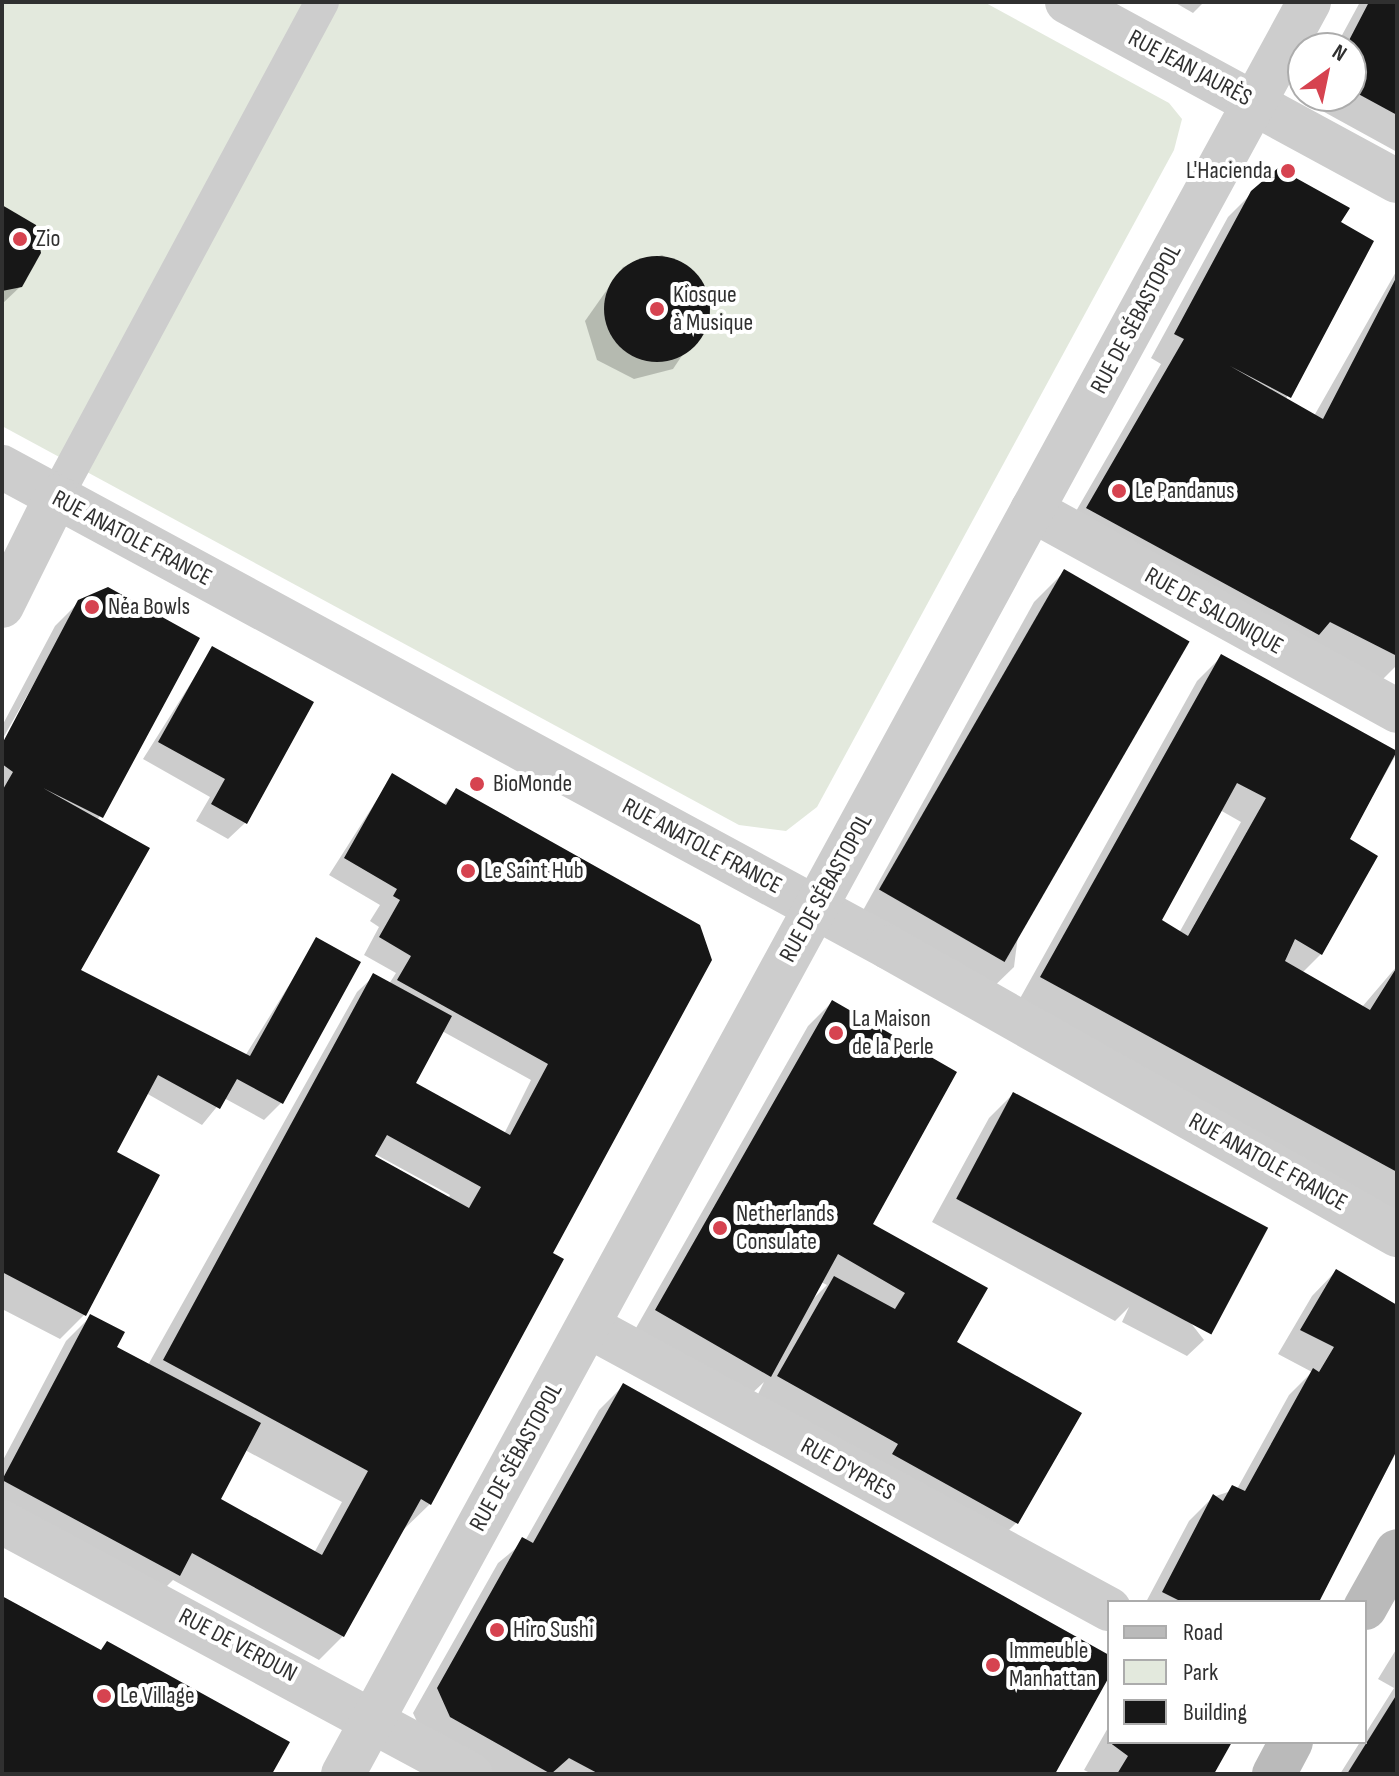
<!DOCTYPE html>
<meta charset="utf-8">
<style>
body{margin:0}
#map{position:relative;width:1399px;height:1776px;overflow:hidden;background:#fff;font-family:"Sofia Sans Condensed",sans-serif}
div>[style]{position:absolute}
.green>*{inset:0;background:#e3e9dd}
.shadow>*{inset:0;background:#0003}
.building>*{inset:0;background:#171717;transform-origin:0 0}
.round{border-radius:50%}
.lane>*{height:34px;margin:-17px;padding:0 17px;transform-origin:17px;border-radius:17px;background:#cdcdcd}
.street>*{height:44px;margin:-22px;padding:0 22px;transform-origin:22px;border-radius:22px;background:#cdcdcd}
.secondary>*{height:44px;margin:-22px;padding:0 22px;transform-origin:22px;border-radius:22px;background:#bababa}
.dots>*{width:22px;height:22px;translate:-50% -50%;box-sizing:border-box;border:4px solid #fff;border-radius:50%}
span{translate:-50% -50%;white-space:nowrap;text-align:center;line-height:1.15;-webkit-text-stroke:8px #fff;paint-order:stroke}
.street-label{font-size:24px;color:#303030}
.poi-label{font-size:24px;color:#303030}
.right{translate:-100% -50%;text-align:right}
.left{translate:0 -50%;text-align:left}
.frame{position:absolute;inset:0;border:4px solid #303030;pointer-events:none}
.legend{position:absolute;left:1107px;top:1600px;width:260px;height:144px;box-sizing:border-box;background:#fff;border:2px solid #acacac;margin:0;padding:10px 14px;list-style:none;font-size:24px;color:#303030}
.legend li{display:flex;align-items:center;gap:16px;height:40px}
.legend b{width:40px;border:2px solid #acacac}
.north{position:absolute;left:1287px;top:32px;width:80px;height:80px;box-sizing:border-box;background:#fff;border:2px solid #acacac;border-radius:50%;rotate:33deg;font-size:22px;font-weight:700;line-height:32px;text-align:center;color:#303030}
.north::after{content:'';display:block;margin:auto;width:28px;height:36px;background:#d64350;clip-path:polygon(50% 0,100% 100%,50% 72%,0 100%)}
</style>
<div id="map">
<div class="green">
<div style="clip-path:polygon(2px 2px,984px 2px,1169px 103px,1182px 119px,1174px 150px,817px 807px,786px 831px,739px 825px,2px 426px)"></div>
</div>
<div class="shadow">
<div style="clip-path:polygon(1174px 2px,1204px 2px,1193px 13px)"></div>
<div style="clip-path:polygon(1360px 2px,1397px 2px,1397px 152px,1306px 102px,1310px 96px,1351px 96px,1351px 48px,1335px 48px)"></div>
<div style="clip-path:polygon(1253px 192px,1338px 223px,1286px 400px,1314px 416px,1397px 270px,1397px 665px,1379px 683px,1064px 532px,1161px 364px,1151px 358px,1228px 217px)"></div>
<div style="clip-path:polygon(2px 207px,21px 286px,2px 304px)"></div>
<div style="clip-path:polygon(662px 255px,699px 276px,710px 314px,673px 369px,634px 379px,597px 360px,585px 321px,623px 267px)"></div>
<div style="clip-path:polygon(1064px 572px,1014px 967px,983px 997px,856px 923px,1034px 602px)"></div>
<div style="clip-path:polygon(80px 601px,197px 639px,97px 821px,78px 971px,245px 1056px,317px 940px,358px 963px,281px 1103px,264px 1120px,224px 1098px,202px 1125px,146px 1093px,115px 1151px,84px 1315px,60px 1339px,2px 1309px,2px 749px,72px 616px,2px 740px,2px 726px,55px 626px)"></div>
<div style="clip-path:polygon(213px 648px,245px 823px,228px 839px,196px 821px,210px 797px,143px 759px)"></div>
<div style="clip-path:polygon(evenodd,1221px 657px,1397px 753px,1348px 840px,1321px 954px,1302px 973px,1362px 1007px,1397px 966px,1397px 1218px,1018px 1002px,1197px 681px,1221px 657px,1220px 810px,1241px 822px,1179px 933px,1159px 921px,1220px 810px)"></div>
<div style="clip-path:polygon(evenodd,392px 776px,443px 805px,457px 791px,698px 927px,430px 1504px,399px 1534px,343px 1636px,319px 1660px,173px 1580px,154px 1599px,2px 1518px,2px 1462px,66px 1341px,90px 1317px,114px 1347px,148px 1365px,357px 992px,374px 976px,389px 984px,396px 973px,364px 955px,379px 927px,370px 921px,380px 905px,329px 875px,392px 776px,442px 1031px,531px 1080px,504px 1134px,413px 1084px,442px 1031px,392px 776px,375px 1154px,450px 1195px,448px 1199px,371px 1157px,375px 1154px,392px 776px,245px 1450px,342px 1502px,314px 1553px,218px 1500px,245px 1450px)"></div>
<div style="clip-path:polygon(evenodd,832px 1002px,870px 1225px,954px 1343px,1016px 1523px,992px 1547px,755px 1400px,764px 1382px,745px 1400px,632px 1335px,808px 1026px,832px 1002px,821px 1282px,827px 1285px,812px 1300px,821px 1282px)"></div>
<div style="clip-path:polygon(1013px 1094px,1204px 1340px,1187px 1356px,1122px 1322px,1129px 1307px,1115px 1321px,932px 1222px,989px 1118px)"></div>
<div style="clip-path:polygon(1336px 1271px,1397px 1308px,1397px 1451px,1317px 1602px,1146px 1602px,1189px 1521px,1213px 1497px,1237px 1489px,1289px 1395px,1312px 1372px,1278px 1354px,1312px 1296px)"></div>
<div style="clip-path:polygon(623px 1386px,1109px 1657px,1109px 1672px,1052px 1774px,484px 1774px,426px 1741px,413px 1713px,498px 1563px,525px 1541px,599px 1410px)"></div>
<div style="clip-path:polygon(1397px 1648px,1397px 1774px,1340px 1774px,1394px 1688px,1378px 1679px)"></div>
<div style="clip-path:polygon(1109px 1726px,1109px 1742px,1230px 1742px,1212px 1774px,1092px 1774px,1084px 1770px)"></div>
</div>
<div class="building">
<div style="clip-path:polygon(1369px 2px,1397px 2px,1397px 115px,1351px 90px,1351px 48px,1345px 48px)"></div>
<div style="clip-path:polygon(1278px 168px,1350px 208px,1341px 222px,1374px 241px,1291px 398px,1230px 366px,1323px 419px,1397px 276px,1397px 656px,1330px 622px,1319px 635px,1086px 508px,1184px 339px,1174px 334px,1251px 191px)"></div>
<div style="clip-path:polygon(2px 205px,36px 225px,41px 253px,22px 287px,2px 291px)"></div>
<div class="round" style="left:604px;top:256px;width:106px;height:106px"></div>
<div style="left:1064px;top:569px;width:145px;height:370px;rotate:30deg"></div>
<div style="clip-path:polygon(108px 587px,200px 638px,103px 818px,43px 788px,150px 848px,81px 970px,250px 1056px,316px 937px,361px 962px,283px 1104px,237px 1079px,220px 1109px,158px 1075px,117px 1152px,160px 1175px,86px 1316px,2px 1272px,2px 791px,13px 772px,2px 764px,2px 744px,78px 600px)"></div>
<div style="clip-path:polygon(212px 646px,314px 702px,247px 824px,211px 804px,225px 779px,158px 742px)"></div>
<div style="clip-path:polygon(evenodd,1221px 654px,1397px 751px,1350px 839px,1378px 856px,1322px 955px,1295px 939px,1285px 961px,1370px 1010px,1397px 967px,1397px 1172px,1040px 977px,1221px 654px,1237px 783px,1266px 798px,1188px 936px,1162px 920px,1237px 783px)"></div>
<div style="clip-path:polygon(evenodd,392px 773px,446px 805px,456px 788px,700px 925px,712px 960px,553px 1253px,564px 1259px,431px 1505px,421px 1499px,344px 1637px,192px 1553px,180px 1576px,2px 1480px,90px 1314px,125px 1332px,117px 1347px,261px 1423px,221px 1499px,322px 1555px,368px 1471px,163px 1360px,373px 973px,452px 1016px,416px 1083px,510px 1135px,548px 1064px,397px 980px,411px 956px,379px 937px,400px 900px,393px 896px,397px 889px,344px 858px,392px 773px,387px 1135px,481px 1187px,469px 1208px,375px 1156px,387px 1135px)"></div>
<div style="clip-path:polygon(832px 1000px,957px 1072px,873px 1224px,988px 1288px,957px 1342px,1082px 1413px,1018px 1524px,892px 1454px,898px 1444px,777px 1376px,834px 1276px,895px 1309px,905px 1293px,838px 1254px,771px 1377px,655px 1310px)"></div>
<div style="left:1013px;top:1092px;width:289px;height:121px;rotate:28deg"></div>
<div style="clip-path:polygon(1336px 1269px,1397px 1305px,1397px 1450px,1319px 1602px,1182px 1602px,1162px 1592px,1213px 1494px,1223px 1501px,1232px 1485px,1245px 1491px,1313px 1368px,1319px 1372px,1334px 1347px,1300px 1330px)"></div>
<div style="clip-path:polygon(623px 1383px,1109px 1655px,1109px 1677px,1055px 1774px,599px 1774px,569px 1758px,551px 1774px,450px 1717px,437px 1688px,522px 1537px,533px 1543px)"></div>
<div style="clip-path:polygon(2px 1596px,101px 1650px,107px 1641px,290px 1742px,272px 1774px,2px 1774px)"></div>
<div style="clip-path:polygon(1397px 1694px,1397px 1774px,1347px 1774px)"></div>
<div style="clip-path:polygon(1109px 1742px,1232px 1742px,1214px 1774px,1117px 1774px,1128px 1756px)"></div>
</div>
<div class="lane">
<div style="left:56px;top:497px;width:562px;rotate:-61.75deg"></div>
</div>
<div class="street">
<div style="left:1067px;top:2px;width:375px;rotate:28.5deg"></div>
<div style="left:2px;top:467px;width:1008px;rotate:28.45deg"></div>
<div style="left:888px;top:947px;width:585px;rotate:29.5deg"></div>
<div style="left:1032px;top:510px;width:417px;rotate:28.8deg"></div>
<div style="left:2px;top:606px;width:122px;rotate:-63.6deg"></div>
<div style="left:588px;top:1326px;width:593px;rotate:28.51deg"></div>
<div style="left:2px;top:1522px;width:532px;rotate:28.3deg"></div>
<div style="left:343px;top:1774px;width:2018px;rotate:-61.4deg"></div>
</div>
<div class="secondary">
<div style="left:1365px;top:1608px;width:65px;rotate:-60.7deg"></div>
<div style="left:1274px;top:1774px;width:36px;rotate:-62deg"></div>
</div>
<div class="dots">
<div style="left:1288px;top:171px;background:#d64350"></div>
<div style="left:20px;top:239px;background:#d64350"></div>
<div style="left:657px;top:309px;background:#d64350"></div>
<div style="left:1119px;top:491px;background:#d64350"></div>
<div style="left:92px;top:607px;background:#d64350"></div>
<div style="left:477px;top:784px;background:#d64350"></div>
<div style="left:468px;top:871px;background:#d64350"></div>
<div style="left:836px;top:1033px;background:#d64350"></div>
<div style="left:720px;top:1228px;background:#d64350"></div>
<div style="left:497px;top:1630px;background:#d64350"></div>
<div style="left:993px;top:1665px;background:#d64350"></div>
<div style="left:104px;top:1696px;background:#d64350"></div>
</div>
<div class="street-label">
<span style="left:1190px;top:68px;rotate:28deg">RUE JEAN JAURÈS</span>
<span style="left:1136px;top:319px;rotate:-62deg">RUE DE SÉBASTOPOL</span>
<span style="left:132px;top:538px;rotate:28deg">RUE ANATOLE FRANCE</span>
<span style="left:1214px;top:611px;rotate:29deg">RUE DE SALONIQUE</span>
<span style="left:702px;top:846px;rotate:28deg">RUE ANATOLE FRANCE</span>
<span style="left:826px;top:888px;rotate:-61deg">RUE DE SÉBASTOPOL</span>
<span style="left:1268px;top:1162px;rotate:29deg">RUE ANATOLE FRANCE</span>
<span style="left:516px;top:1457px;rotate:-61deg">RUE DE SÉBASTOPOL</span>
<span style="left:848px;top:1469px;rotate:29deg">RUE D'YPRES</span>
<span style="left:238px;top:1645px;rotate:28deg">RUE DE VERDUN</span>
</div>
<div class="poi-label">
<span class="right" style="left:1272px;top:171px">L'Hacienda</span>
<span class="left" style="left:36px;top:239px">Zio</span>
<span class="left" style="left:673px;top:309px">Kiosque<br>à Musique</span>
<span class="left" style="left:1135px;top:491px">Le Pandanus</span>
<span class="left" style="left:108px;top:607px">Néa Bowls</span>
<span class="left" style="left:493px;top:784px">BioMonde</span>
<span class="left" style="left:484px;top:871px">Le Saint Hub</span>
<span class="left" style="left:852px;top:1033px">La Maison<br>de la Perle</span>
<span class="left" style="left:736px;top:1228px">Netherlands<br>Consulate</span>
<span class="left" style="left:513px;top:1630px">Hiro Sushi</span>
<span class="left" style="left:1009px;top:1665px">Immeuble<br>Manhattan</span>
<span class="left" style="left:120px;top:1696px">Le Village</span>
</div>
<div class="frame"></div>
<ul class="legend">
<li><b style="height:10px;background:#bababa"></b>Road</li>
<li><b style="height:22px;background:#e3e9dd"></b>Park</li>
<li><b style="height:22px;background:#171717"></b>Building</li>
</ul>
<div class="north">N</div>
</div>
